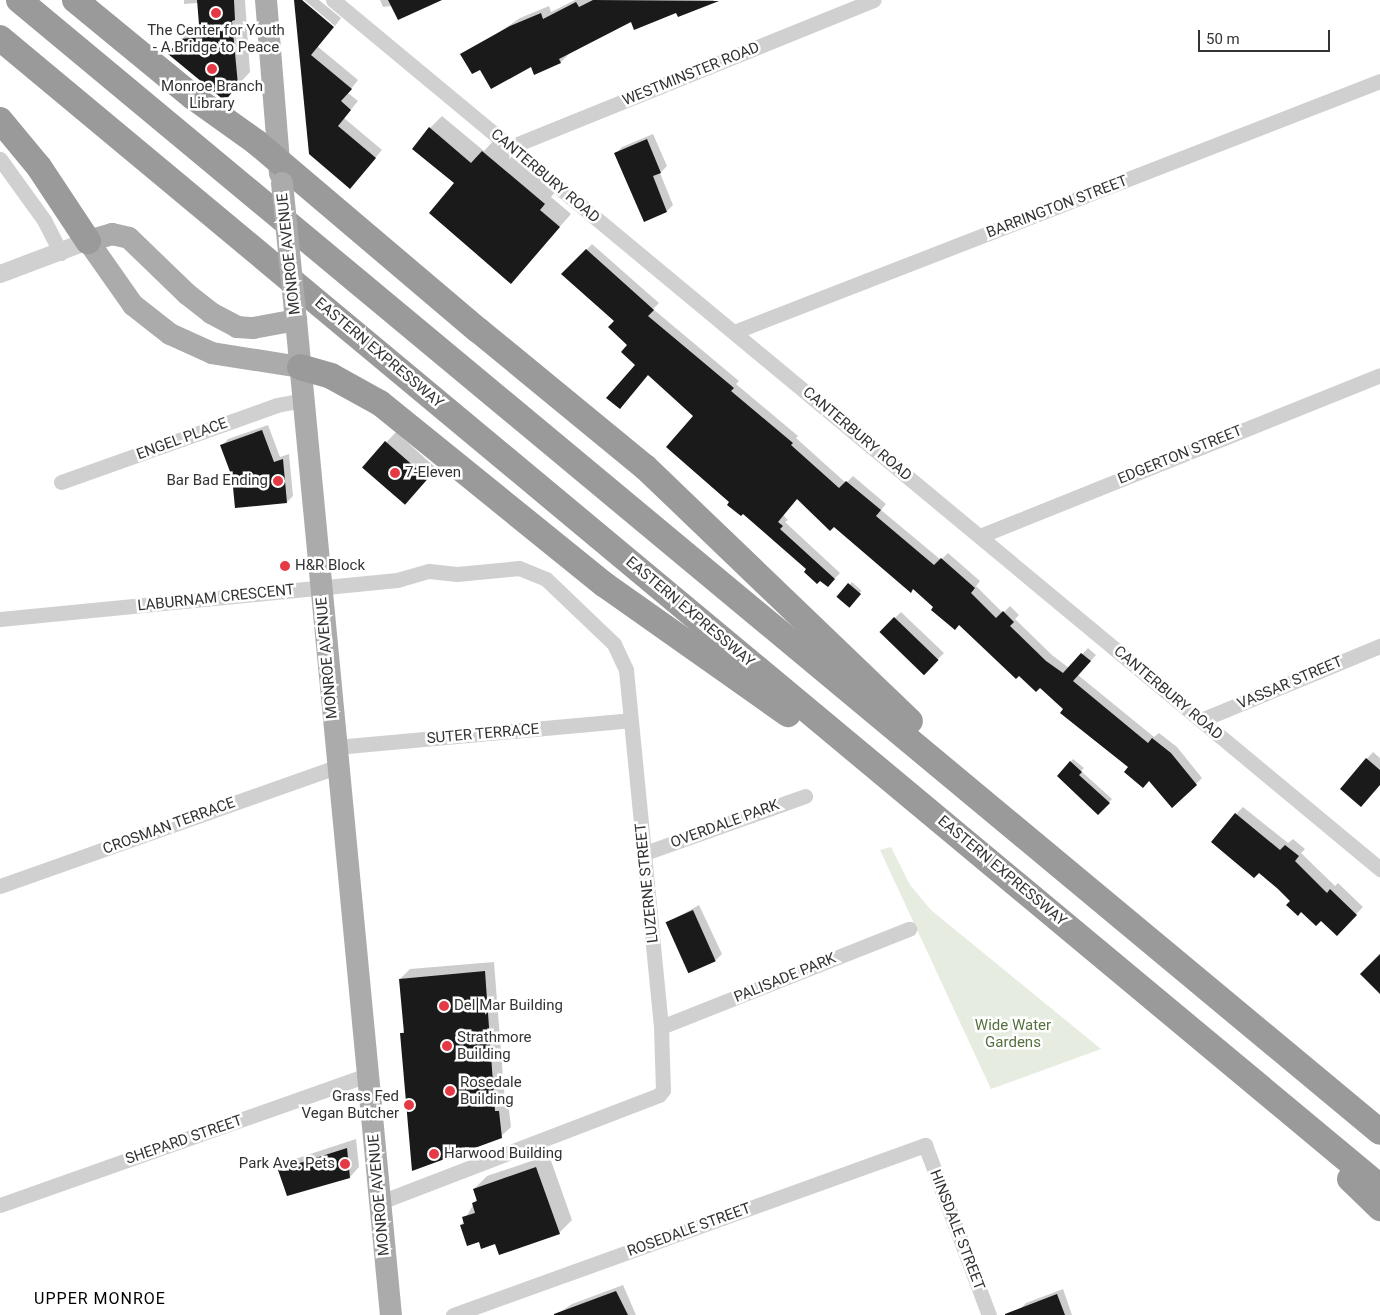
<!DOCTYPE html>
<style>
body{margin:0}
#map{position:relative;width:1380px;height:1315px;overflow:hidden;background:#fff;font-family:Roboto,sans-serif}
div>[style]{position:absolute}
.green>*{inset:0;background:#e6ecdf}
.shadow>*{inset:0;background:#0003;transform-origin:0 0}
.building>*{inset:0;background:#1a1a1a;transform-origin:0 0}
.minor>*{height:15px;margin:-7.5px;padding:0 7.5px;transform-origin:7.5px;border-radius:7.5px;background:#d0d0d0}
.tertiary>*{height:18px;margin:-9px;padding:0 9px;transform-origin:9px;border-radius:9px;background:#d0d0d0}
.primary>*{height:22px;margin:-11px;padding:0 11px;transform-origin:11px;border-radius:11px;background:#ababab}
.motorway>*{height:26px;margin:-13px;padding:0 13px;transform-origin:13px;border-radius:13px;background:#9a9a9a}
.primary-bridge>*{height:22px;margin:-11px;padding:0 11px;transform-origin:11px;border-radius:11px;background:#ababab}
.dots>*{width:14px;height:14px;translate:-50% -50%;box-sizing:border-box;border:2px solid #fff;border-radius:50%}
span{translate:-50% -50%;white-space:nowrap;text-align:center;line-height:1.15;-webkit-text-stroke:5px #fff;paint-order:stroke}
.poi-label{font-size:15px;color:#333}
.left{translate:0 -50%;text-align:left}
.right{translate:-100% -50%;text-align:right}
.street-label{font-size:15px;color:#333}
.park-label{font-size:15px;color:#56703f}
.neighbourhood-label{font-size:16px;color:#000;letter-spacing:1px}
.scale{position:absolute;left:1198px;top:30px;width:132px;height:22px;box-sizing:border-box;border:2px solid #333;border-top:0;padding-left:6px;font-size:15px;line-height:18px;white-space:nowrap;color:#333;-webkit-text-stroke:4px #fff;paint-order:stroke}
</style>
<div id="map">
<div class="green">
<div style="clip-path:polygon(891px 847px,910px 885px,931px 910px,1101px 1049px,991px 1089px,880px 850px)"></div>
</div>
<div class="shadow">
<div style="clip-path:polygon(184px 0,245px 0,250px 72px,225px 99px,181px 40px,194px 27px,200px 26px,198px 3px,184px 4px)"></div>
<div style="clip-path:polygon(296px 0,303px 0,317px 46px,358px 80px,348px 93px,358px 101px,344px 118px,382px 150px,357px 179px,310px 154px)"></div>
<div style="clip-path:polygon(304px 0,319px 0,341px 18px,335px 26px)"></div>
<div style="clip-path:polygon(380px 0,439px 0,383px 7px)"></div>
<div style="clip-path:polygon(575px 0,714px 0,710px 4px,631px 21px,569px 54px,561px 62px,532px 65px,495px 35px,520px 18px,549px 6px,551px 12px)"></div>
<div style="clip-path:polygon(442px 116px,484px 151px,495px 139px,556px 191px,551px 197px,571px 214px,511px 282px,430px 128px)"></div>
<div style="clip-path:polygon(653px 134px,667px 166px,660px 173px,673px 205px,667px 211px,644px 220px,616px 153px,622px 147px)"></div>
<div style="clip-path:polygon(592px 244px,659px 303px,653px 309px,739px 381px,736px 384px,798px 436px,796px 438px,846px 483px,853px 476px,886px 504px,881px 510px,941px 560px,948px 553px,980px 581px,976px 586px,1003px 613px,1010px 606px,1019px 615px,1015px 619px,1052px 655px,1069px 668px,1088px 648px,1096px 655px,1078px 675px,1154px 737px,1159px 733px,1177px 747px,1202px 778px,1196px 784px,1149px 780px,1130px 767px,1040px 686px,798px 498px,783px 515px,788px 520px,785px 522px,840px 573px,828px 586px,731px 502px,695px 416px,636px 365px,616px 321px,563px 274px)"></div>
<div style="clip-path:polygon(268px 425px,280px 457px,289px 454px,293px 496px,287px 502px,233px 476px,222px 446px,228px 439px)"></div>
<div style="clip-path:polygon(396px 432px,436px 468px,413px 493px,363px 467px)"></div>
<div style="left:852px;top:582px;width:13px;height:21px;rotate:42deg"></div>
<div style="clip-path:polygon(901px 612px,944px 653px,926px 671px,895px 618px)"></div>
<div style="clip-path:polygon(1373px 752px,1380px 758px,1380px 784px,1341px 788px)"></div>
<div style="clip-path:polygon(1073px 759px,1084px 768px,1081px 771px,1112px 799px,1098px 814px,1059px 775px)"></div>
<div style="clip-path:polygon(1243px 807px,1288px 843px,1293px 839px,1305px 849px,1301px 853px,1335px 886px,1338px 883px,1363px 907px,1337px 934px,1321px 919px,1292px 901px,1236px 814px)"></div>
<div style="clip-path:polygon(699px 905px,722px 954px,716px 960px,667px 923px)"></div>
<div style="clip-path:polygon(494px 962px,505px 1102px,508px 1102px,511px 1127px,501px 1136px,401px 1034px,405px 1030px,400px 979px,410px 969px)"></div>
<div style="clip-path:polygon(356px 1139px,359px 1167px,350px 1177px,279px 1170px,289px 1161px)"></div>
<div style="clip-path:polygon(549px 1155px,572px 1220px,559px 1233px,496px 1242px,479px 1240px,461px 1226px,477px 1198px,474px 1189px,487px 1176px)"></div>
<div style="clip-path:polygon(623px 1285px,636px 1315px,556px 1315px,572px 1304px)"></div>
<div style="clip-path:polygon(1063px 1289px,1072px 1315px,1022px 1315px,1020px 1309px,1026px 1303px)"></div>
</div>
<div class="building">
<div style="clip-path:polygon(197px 0,234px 0,235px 20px,232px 21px,238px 85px,225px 101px,168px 54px,180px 39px,200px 37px)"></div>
<div style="clip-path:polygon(294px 0,302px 0,334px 27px,311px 55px,352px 89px,341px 101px,351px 110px,338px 126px,376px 158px,350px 189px,309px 154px)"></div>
<div style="clip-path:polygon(388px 0,442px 0,398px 20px)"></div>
<div style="clip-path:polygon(593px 0,719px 1px,678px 17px,676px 13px,634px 30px,631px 22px,559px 59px,561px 63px,534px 75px,531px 67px,491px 89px,480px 70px,472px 74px,460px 54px,510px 26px,541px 13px,543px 19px,576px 2px,579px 7px)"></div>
<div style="clip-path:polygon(429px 127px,471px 163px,482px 151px,545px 204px,540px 210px,560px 227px,511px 284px,429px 213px,454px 183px,412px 149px)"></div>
<div style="clip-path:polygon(647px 139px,661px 173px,653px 176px,667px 212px,644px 222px,614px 153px)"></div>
<div style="clip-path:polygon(586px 249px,654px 310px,648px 316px,734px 388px,731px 391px,793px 443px,791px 445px,839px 488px,846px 481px,881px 510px,876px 516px,934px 565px,941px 558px,975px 588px,971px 593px,996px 618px,1003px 611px,1014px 622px,1010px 626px,1046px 661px,1063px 673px,1081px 653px,1091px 661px,1073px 681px,1148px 743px,1152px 738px,1171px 753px,1197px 785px,1172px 808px,1149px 781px,1143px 788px,1124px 772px,1128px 767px,1060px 713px,1063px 709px,1040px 688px,1036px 692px,1019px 676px,1016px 679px,959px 625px,955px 630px,931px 610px,933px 607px,913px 589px,911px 593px,834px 527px,830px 531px,797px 499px,778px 522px,783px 526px,780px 529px,835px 579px,828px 587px,820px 581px,817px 584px,804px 572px,806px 569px,743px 514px,741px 516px,727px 505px,729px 502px,666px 447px,693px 416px,648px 375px,620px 409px,606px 398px,635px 365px,621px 352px,627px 345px,608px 327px,614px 321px,561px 274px)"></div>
<div style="clip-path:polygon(262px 430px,274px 462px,283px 459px,287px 503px,235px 508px,232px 477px,220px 445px)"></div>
<div style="left:385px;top:441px;width:57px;height:35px;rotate:41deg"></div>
<div style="left:848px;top:583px;width:17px;height:18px;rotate:40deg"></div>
<div style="left:894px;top:617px;width:62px;height:21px;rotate:44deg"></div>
<div style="clip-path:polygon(1366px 758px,1380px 770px,1380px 785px,1361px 807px,1340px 789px)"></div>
<div style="clip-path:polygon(1070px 761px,1082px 772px,1079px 775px,1110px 803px,1098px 815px,1057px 776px)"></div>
<div style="clip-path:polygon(1235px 813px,1280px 850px,1285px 845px,1299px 856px,1295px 861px,1327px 893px,1330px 889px,1357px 915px,1337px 936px,1321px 921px,1316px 926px,1301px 912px,1298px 916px,1286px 905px,1290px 901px,1278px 889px,1259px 873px,1254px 878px,1211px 842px)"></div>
<div style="left:693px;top:910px;width:56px;height:30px;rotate:66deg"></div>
<div style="clip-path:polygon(1380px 954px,1380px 994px,1360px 974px)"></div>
<div style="clip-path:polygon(485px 971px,495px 1111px,499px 1111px,502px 1138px,412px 1171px,400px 1033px,404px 1033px,399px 979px)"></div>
<div style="clip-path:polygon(347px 1148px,350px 1178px,287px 1196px,278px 1170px)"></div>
<div style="clip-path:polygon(536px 1167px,560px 1234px,499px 1255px,495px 1244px,481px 1249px,479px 1242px,467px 1246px,460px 1225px,464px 1224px,462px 1217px,475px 1213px,472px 1203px,477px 1201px,473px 1189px)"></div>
<div style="clip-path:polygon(616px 1291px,628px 1315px,554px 1315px,554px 1314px)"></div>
<div style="clip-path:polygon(1057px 1294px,1065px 1315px,1005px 1315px,1005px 1314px)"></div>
</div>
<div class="minor">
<div style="left:333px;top:0;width:1361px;rotate:39.69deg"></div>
<div style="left:510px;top:147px;width:392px;rotate:-22deg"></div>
<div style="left:0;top:159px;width:75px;rotate:54.2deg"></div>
<div style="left:44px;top:220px;width:37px;rotate:63deg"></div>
<div style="left:734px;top:332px;width:693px;rotate:-21.23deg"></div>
<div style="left:61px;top:482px;width:229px;rotate:-19.6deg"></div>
<div style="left:277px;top:405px;width:26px;rotate:-11deg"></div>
<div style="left:980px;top:536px;width:431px;rotate:-21.9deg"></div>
<div style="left:0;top:619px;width:399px;rotate:-5.6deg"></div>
<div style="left:397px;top:580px;width:33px;rotate:-16deg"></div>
<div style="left:429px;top:571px;width:28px;rotate:6deg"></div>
<div style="left:457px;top:574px;width:62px;rotate:-5.5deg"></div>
<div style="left:519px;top:568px;width:29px;rotate:22deg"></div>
<div style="left:546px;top:579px;width:94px;rotate:43.7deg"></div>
<div style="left:614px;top:644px;width:29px;rotate:65deg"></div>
<div style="left:626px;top:670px;width:359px;rotate:84.4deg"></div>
<div style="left:661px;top:1027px;width:63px;rotate:88.2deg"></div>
<div style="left:663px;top:1090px;width:6px;rotate:129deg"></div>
<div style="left:659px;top:1095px;width:299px;rotate:159deg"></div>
<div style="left:1201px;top:720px;width:194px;rotate:-22.5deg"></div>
<div style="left:336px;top:747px;width:295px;rotate:-5.2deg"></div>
<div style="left:645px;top:853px;width:170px;rotate:-19.6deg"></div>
<div style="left:0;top:886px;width:359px;rotate:-19.5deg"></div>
<div style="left:661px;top:1027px;width:267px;rotate:-21.6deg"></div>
<div style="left:0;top:1205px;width:390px;rotate:-19.5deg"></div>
<div style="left:453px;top:1315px;width:502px;rotate:-19.81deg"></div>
<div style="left:925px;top:1145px;width:182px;rotate:69.4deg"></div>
</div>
<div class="tertiary">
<div style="left:0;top:274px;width:94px;rotate:-20.6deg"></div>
</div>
<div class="primary">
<div style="left:266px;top:0;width:174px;rotate:85.4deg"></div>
<div style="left:300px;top:367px;width:89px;rotate:-171deg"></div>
<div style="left:212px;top:353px;width:46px;rotate:-155.7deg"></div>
<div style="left:170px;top:334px;width:47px;rotate:-141.9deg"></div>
<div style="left:133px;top:305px;width:78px;rotate:-125.1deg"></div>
<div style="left:88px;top:241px;width:25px;rotate:-16deg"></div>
<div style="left:112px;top:234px;width:17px;rotate:13deg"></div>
<div style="left:129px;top:238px;width:81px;rotate:44deg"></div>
<div style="left:187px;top:294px;width:31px;rotate:38deg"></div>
<div style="left:211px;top:313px;width:30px;rotate:28deg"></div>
<div style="left:237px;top:327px;width:16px;rotate:4deg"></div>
<div style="left:253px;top:328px;width:44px;rotate:-10.5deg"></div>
<div style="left:296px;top:320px;width:1000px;rotate:84.55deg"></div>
</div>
<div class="motorway">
<div style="left:19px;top:0;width:1770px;rotate:39.75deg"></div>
<div style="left:75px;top:0;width:153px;rotate:39.4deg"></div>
<div style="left:193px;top:97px;width:77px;rotate:35.5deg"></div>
<div style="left:256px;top:142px;width:291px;rotate:40.3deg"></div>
<div style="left:478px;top:330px;width:216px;rotate:39.4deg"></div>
<div style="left:645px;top:467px;width:367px;rotate:43.8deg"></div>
<div style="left:0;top:38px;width:1796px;rotate:39.78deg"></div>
<div style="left:0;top:120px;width:61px;rotate:50.3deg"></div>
<div style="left:39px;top:167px;width:89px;rotate:56.5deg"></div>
<div style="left:300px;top:367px;width:32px;rotate:16deg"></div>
<div style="left:331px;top:376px;width:56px;rotate:28.9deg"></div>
<div style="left:380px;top:403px;width:289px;rotate:39deg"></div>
<div style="left:605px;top:585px;width:224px;rotate:35.2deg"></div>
<div style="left:1350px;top:1179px;width:42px;rotate:44deg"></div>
</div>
<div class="primary-bridge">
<div style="left:282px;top:183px;width:138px;rotate:84.2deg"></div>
</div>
<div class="dots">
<div style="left:216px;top:13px;background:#e63946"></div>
<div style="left:212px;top:69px;background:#e63946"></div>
<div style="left:395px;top:473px;background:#e63946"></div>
<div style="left:278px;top:481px;background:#e63946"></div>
<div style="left:285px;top:566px;background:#e63946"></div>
<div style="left:444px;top:1006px;background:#e63946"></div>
<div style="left:447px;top:1046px;background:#e63946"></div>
<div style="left:450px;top:1091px;background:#e63946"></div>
<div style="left:409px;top:1105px;background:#e63946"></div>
<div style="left:434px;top:1154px;background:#e63946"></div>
<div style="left:345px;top:1164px;background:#e63946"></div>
</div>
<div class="poi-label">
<span style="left:216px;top:39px">The Center for Youth<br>- A Bridge to Peace</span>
<span style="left:212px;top:95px">Monroe Branch<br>Library</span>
<span class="left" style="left:405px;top:473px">7-Eleven</span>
<span class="right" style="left:268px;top:481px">Bar Bad Ending</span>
<span class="left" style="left:295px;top:566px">H&amp;R Block</span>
<span class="left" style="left:454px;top:1006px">Del Mar Building</span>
<span class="left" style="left:457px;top:1046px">Strathmore<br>Building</span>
<span class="left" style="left:460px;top:1091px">Rosedale<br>Building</span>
<span class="right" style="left:399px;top:1105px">Grass Fed<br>Vegan Butcher</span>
<span class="left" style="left:444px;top:1154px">Harwood Building</span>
<span class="right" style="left:335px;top:1164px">Park Ave. Pets</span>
</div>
<div class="street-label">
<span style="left:691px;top:74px;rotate:-22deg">WESTMINSTER ROAD</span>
<span style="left:545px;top:176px;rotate:40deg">CANTERBURY ROAD</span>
<span style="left:1057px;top:207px;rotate:-21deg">BARRINGTON STREET</span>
<span style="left:289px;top:254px;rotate:-96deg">MONROE AVENUE</span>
<span style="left:379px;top:353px;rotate:40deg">EASTERN EXPRESSWAY</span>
<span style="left:857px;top:434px;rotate:40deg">CANTERBURY ROAD</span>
<span style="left:182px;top:439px;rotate:-20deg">ENGEL PLACE</span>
<span style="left:1180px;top:455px;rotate:-22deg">EDGERTON STREET</span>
<span style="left:216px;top:598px;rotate:-6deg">LABURNAM CRESCENT</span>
<span style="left:690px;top:612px;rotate:40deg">EASTERN EXPRESSWAY</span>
<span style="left:327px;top:658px;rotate:-95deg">MONROE AVENUE</span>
<span style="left:1290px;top:683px;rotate:-23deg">VASSAR STREET</span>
<span style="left:1168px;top:693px;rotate:40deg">CANTERBURY ROAD</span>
<span style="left:483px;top:734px;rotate:-5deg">SUTER TERRACE</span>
<span style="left:725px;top:824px;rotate:-20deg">OVERDALE PARK</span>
<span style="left:169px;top:826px;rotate:-20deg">CROSMAN TERRACE</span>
<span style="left:1002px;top:871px;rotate:40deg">EASTERN EXPRESSWAY</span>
<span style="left:647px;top:883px;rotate:-96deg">LUZERNE STREET</span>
<span style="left:785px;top:978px;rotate:-22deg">PALISADE PARK</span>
<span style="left:184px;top:1140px;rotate:-19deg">SHEPARD STREET</span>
<span style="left:379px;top:1195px;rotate:-95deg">MONROE AVENUE</span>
<span style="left:689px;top:1230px;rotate:-20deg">ROSEDALE STREET</span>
<span style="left:957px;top:1230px;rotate:69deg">HINSDALE STREET</span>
</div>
<div class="park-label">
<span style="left:1013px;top:1034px">Wide Water<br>Gardens</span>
</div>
<div class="neighbourhood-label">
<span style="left:100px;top:1299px">UPPER MONROE</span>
</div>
<div class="scale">50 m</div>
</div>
